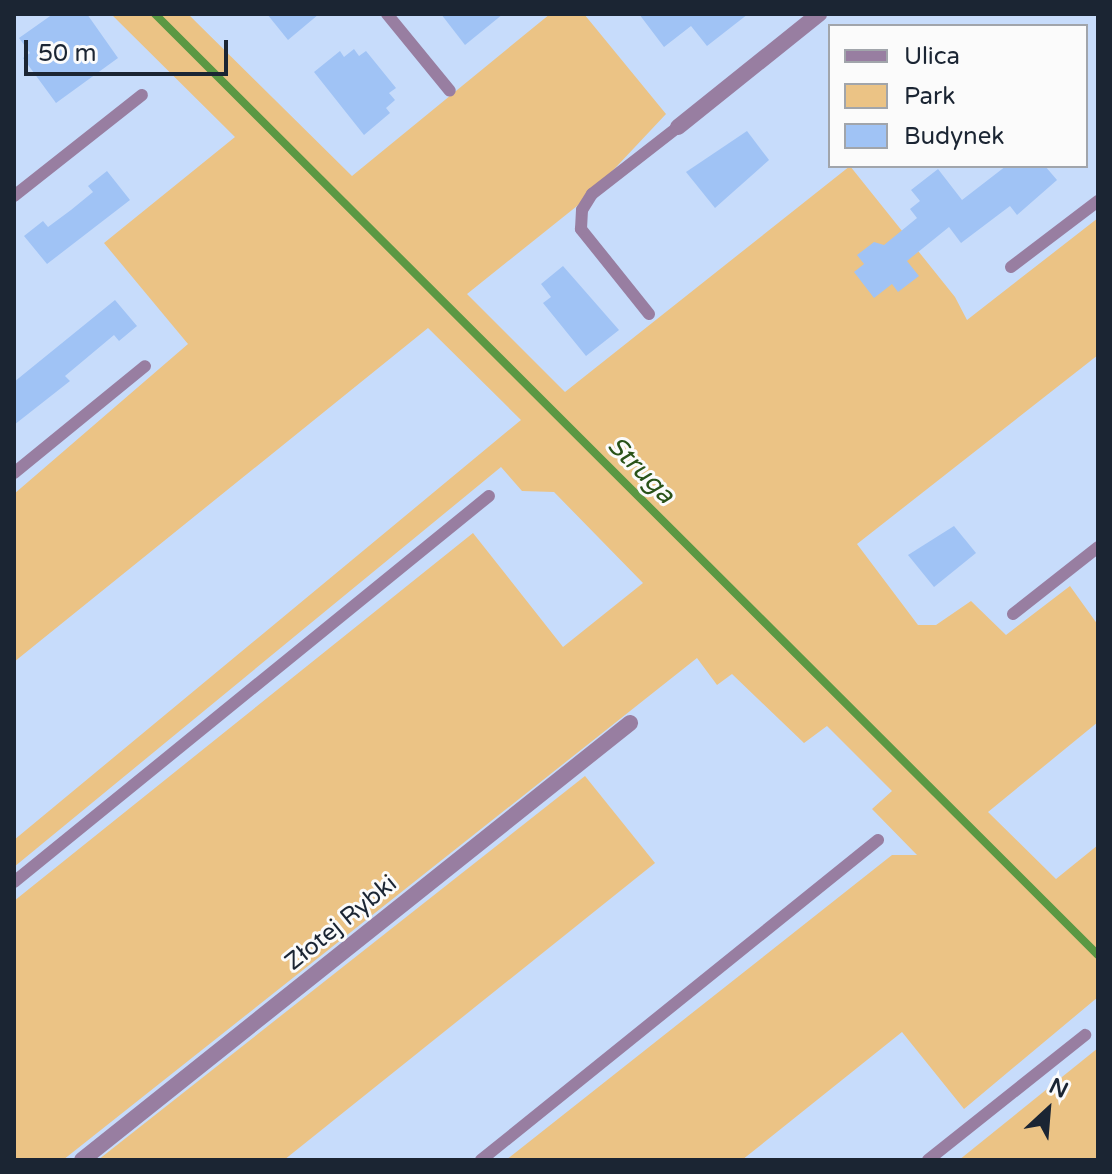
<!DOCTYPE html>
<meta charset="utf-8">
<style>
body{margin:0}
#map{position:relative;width:1112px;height:1174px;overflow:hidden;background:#c7dcfb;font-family:"Varela Round",sans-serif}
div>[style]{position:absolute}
.green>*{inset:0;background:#ebc385}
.stream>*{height:8px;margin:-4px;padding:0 4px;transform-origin:4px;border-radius:4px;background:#5b9843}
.building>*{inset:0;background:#a0c3f5}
.service>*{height:12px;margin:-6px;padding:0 6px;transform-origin:6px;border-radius:6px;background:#987ea1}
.minor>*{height:16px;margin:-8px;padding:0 8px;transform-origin:8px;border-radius:8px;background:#987ea1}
span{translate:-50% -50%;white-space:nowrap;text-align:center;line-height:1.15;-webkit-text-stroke:6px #fbfbfb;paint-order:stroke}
.street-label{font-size:24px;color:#1b2533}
.water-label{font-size:26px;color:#295218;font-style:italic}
.frame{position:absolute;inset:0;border:16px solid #1b2533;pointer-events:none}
.legend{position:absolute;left:828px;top:24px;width:260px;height:144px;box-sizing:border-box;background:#fbfbfb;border:2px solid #a1a5ab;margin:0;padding:10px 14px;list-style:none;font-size:24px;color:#1b2533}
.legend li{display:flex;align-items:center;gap:16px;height:40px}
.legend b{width:40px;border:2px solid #a1a5ab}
.north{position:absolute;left:1008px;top:1070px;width:80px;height:80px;-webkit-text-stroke:6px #fbfbfb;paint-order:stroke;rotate:26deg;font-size:22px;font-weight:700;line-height:32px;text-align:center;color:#1b2533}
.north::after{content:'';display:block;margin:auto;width:28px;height:36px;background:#1b2533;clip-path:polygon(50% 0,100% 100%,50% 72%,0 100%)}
.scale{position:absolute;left:24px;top:40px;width:204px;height:36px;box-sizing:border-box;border:4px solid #1b2533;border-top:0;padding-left:10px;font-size:24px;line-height:28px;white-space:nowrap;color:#1b2533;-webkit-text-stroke:6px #fbfbfb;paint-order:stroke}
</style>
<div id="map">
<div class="green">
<div style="clip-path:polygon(111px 14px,188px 14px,352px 176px,550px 14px,584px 14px,666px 114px,587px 198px,467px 294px,565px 392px,850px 166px,955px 297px,967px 320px,1098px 218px,1098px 355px,857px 544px,918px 625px,936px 625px,971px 601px,1006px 635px,1070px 586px,1098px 625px,1098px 722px,988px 812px,1056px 879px,1098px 845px,1098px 997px,964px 1109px,902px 1032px,742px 1160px,506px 1160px,892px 855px,917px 855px,872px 809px,892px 791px,827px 726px,804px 743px,732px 674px,717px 685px,697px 658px,63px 1160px,14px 1160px,14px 901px,473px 533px,563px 647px,643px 583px,554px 492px,522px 491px,501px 467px,14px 867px,14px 840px,521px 420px,428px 328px,14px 662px,14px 494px,188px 344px,104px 243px,235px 137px)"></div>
<div style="clip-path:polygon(585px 776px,655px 863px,284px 1160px,98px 1160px)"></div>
<div style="clip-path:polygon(1098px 1048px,1098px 1160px,959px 1160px)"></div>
</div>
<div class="stream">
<div style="left:155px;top:14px;width:1332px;rotate:44.94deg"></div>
</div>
<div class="building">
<div style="clip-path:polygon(53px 14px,87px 14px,118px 58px,56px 103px,23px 58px,30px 53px,19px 38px)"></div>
<div style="clip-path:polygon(267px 14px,319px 14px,288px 40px)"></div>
<div style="clip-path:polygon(441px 14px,503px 14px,465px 45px)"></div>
<div style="clip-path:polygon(639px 14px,748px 14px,707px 46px,691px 26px,664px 47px)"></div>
<div style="clip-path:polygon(354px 49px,359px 56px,366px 51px,396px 88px,389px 93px,395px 100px,386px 108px,390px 113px,364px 135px,314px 72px,340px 51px,344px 57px)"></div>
<div style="clip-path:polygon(747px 131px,769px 160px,715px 208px,686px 172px)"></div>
<div style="clip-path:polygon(1006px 166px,1045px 166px,1057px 180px,1017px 215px,1010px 206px,961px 243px,949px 227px,907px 261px,919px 276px,898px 292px,892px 284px,874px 298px,854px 272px,864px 264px,857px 255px,874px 242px,884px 245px,917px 218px,910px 209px,920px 201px,911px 190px,938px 169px,962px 200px)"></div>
<div style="clip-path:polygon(107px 171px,130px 200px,47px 264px,24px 236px,43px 221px,48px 227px,71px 210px,93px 192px,88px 186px)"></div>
<div style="clip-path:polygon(563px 266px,619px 330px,586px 356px,543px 303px,551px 297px,541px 284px)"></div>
<div style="clip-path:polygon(115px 300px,137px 326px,119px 341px,114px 335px,65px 376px,70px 381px,14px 425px,14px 382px)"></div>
<div style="clip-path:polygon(954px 526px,976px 553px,934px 587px,908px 555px)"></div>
</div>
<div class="service">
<div style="left:387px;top:14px;width:99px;rotate:50.7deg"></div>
<div style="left:14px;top:196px;width:163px;rotate:-38.3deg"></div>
<div style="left:1011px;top:267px;width:109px;rotate:-37.2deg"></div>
<div style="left:649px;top:314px;width:109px;rotate:-128.7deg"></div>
<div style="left:581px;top:229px;width:19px;rotate:-87deg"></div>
<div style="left:582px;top:210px;width:19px;rotate:-58deg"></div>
<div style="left:592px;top:194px;width:109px;rotate:-37.9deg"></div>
<div style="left:14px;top:473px;width:169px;rotate:-39.2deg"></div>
<div style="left:1013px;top:614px;width:108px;rotate:-38.2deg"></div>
<div style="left:14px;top:882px;width:612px;rotate:-39.1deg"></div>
<div style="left:481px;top:1160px;width:510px;rotate:-38.87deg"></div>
<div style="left:928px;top:1160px;width:201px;rotate:-38.5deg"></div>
</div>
<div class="minor">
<div style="left:678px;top:127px;width:181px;rotate:-38.7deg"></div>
<div style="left:82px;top:1160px;width:701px;rotate:-38.57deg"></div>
</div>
<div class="street-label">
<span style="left:341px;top:923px;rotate:-39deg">Złotej Rybki</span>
</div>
<div class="water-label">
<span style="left:641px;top:470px;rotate:45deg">Struga</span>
</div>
<div class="frame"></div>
<ul class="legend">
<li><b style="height:10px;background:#987ea1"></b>Ulica</li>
<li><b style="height:22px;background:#ebc385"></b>Park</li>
<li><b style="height:22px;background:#a0c3f5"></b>Budynek</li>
</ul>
<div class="north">N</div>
<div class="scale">50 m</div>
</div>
